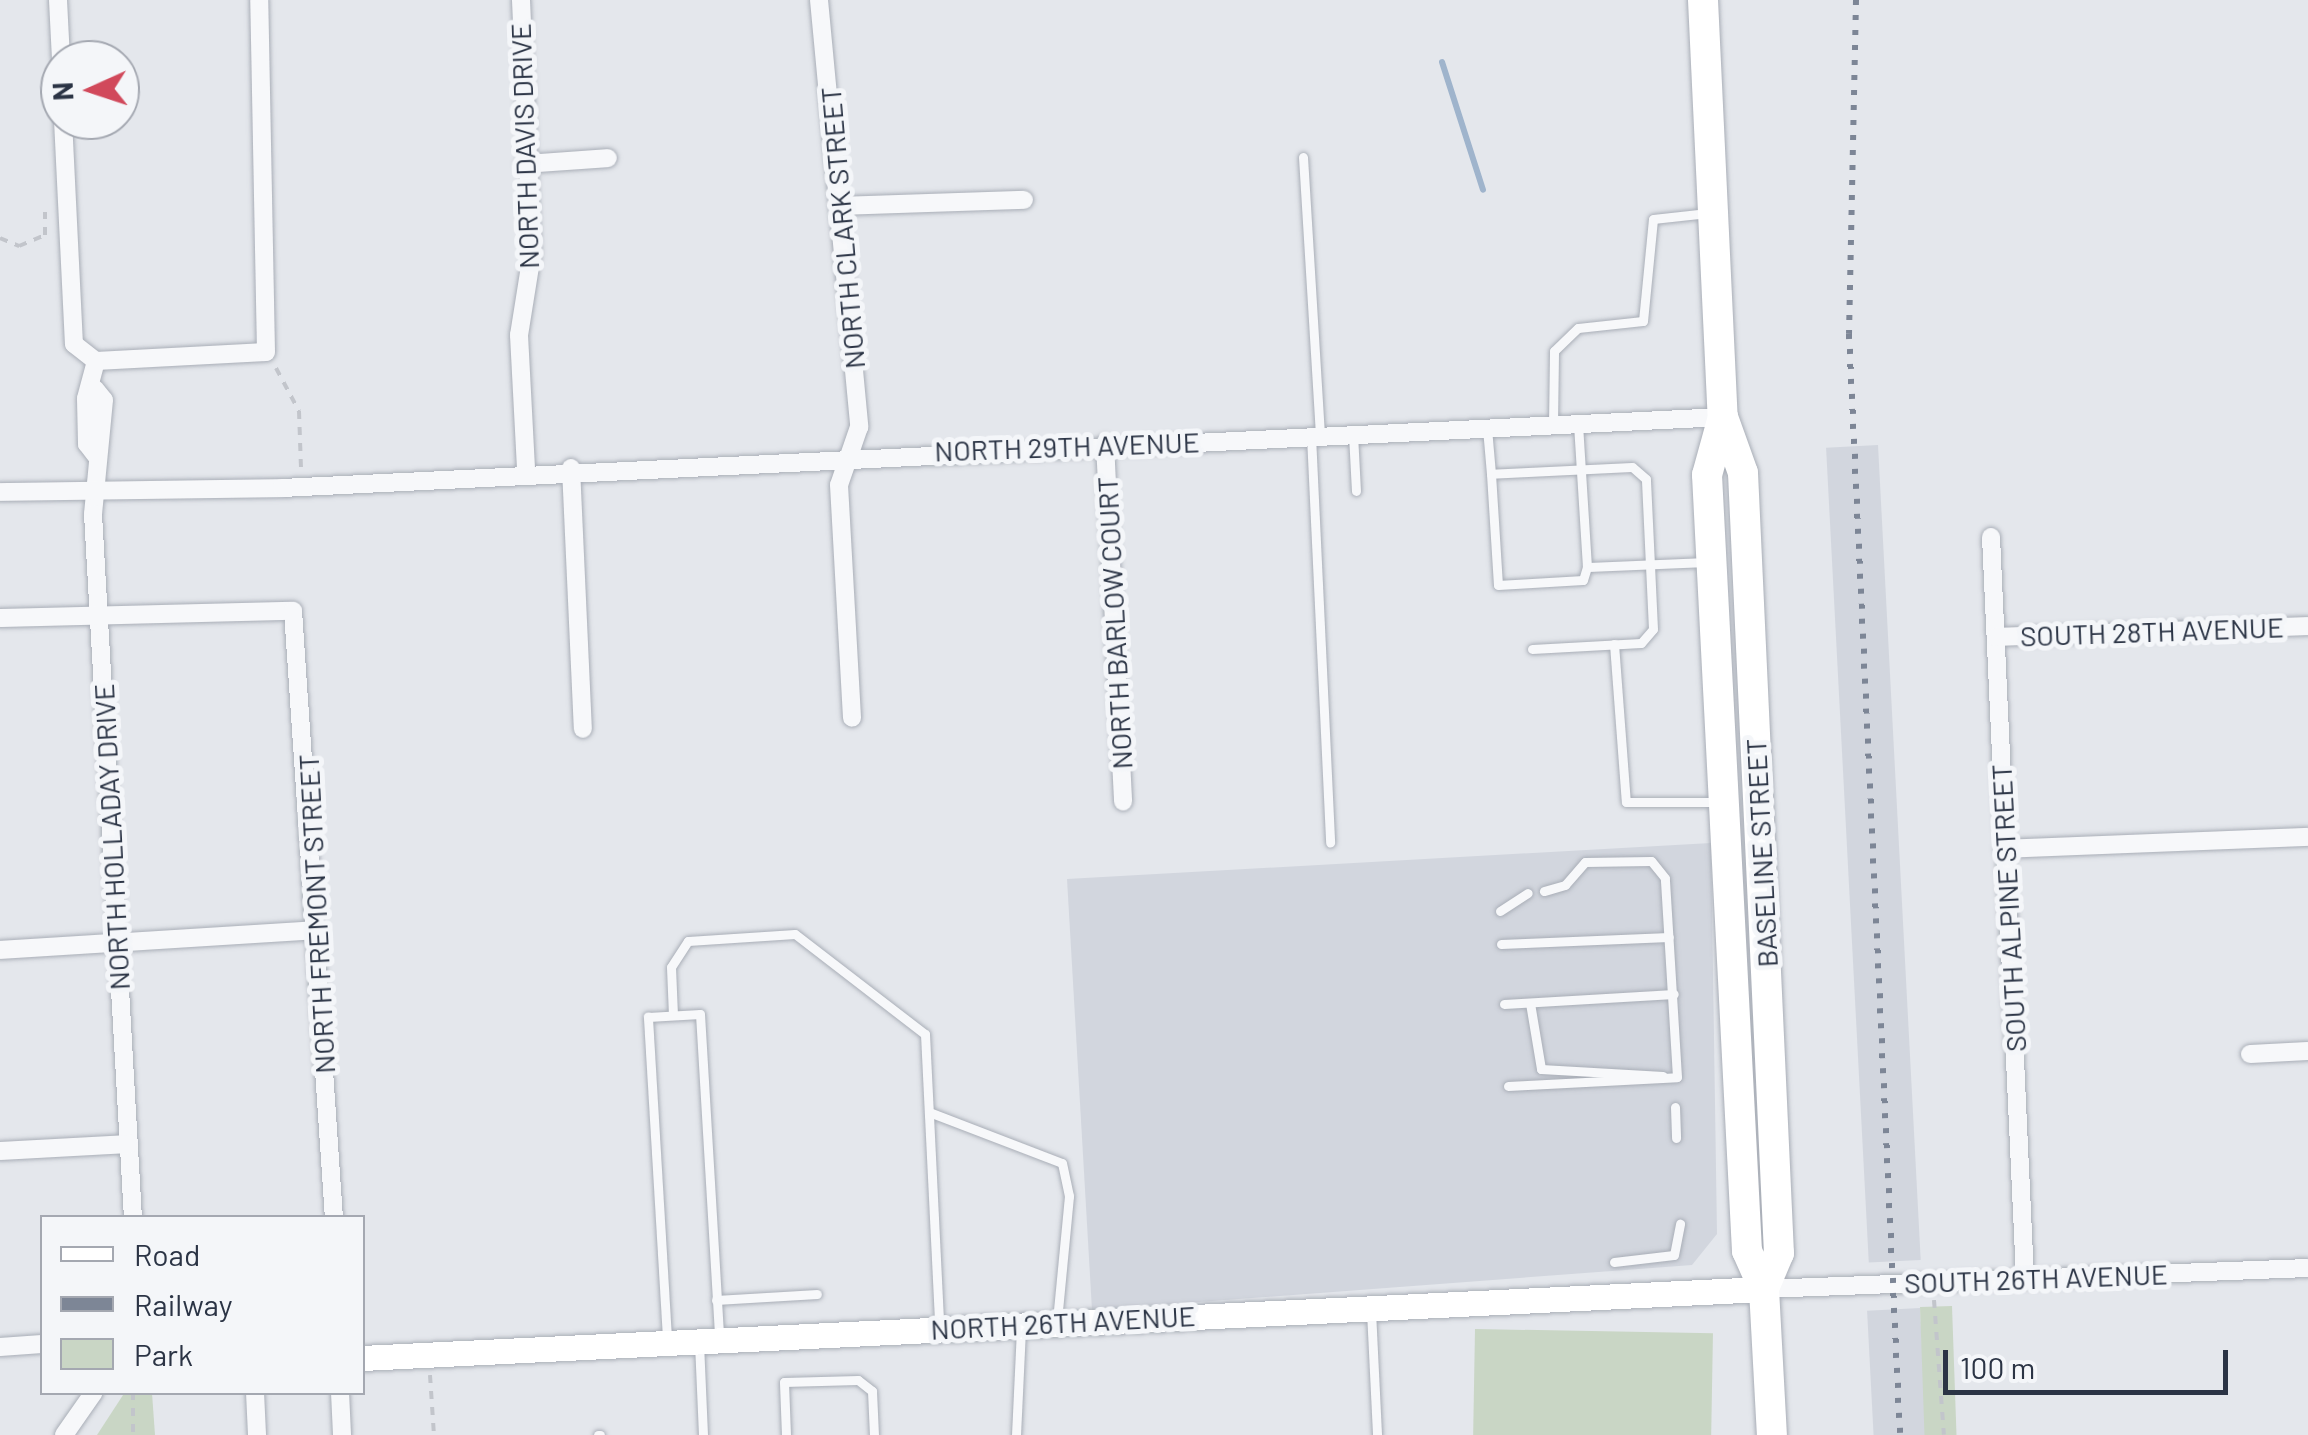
<!DOCTYPE html>
<style>
body{margin:0}
#map{position:relative;width:2308px;height:1435px;overflow:hidden;background:#e4e7ec;font-family:Barlow,sans-serif}
div>[style]{position:absolute}
.built>*{inset:0;background:#d2d6de;transform-origin:0 0}
.green>*{inset:0;background:#c9d6c5;transform-origin:0 0}
.stream>*{height:6px;margin:-3px;padding:0 3px;transform-origin:3px;border-radius:3px;background:#9fb4cc}
.path>*{height:4px;margin-top:-2px;transform-origin:0;background:repeating-linear-gradient(90deg,#c2c5cb 0 8px,transparent 0 16px)}
.roads{filter:drop-shadow(0 0 2px #a9aeb7) drop-shadow(0 0 2px #a9aeb7)}
.lane>*{height:9px;margin:-4.5px;padding:0 4.5px;transform-origin:4.5px;border-radius:4.5px;background:#f7f8fa}
.street>*{height:18px;margin:-9px;padding:0 9px;transform-origin:9px;border-radius:9px;background:#f7f8fa}
.secondary>*{height:25px;margin:-12.5px;padding:0 12.5px;transform-origin:12.5px;border-radius:12.5px;background:#fff}
.highway>*{height:30px;margin:-15px;padding:0 15px;transform-origin:15px;border-radius:15px;background:#fff}
.rail>*{height:6px;margin-top:-3px;transform-origin:0;background:repeating-linear-gradient(90deg,#7d8696 0 5px,transparent 0 15px)}
span{translate:-50% -50%;white-space:nowrap;text-align:center;line-height:1.15;-webkit-text-stroke:10px #f4f6f9;paint-order:stroke}
.street-label{font-size:28px;color:#2b3445}
.legend{position:absolute;left:40px;top:1215px;width:325px;height:180px;box-sizing:border-box;background:#f4f6f9;border:2px solid #a4a8b1;margin:0;padding:12px 18px;list-style:none;font-size:30px;color:#2b3445}
.legend li{display:flex;align-items:center;gap:20px;height:50px}
.legend b{width:50px;border:2px solid #a4a8b1}
.north{position:absolute;left:40px;top:40px;width:100px;height:100px;box-sizing:border-box;background:#f4f6f9;border:2px solid #a4a8b1;border-radius:50%;rotate:267deg;font-size:28px;font-weight:700;line-height:40px;text-align:center;color:#2b3445}
.north::after{content:'';display:block;margin:auto;width:35px;height:45px;background:#d1495b;clip-path:polygon(50% 0,100% 100%,50% 72%,0 100%)}
.scale{position:absolute;left:1943px;top:1350px;width:285px;height:45px;box-sizing:border-box;border:5px solid #2b3445;border-top:0;padding-left:12px;font-size:30px;line-height:35px;white-space:nowrap;color:#2b3445;-webkit-text-stroke:8px #f4f6f9;paint-order:stroke}
</style>
<div id="map">
<div class="built">
<div style="left:1878px;top:445px;width:816px;height:52px;rotate:87deg"></div>
<div style="clip-path:polygon(1711px 843px,1717px 1234px,1692px 1265px,1092px 1310px,1067px 879px)"></div>
<div style="left:1920px;top:1308px;width:127px;height:53px;rotate:87deg"></div>
</div>
<div class="green">
<div style="left:1952px;top:1306px;width:129px;height:32px;rotate:88deg"></div>
<div style="left:1475px;top:1329px;width:238px;height:106px;rotate:1deg"></div>
<div style="clip-path:polygon(125px 1392px,152px 1393px,155px 1435px,97px 1435px)"></div>
</div>
<div class="stream">
<div style="left:1442px;top:62px;width:134px;rotate:72.2deg"></div>
</div>
<div class="path">
<div style="left:0;top:238px;width:21px;rotate:23deg"></div>
<div style="left:19px;top:246px;width:28px;rotate:-23deg"></div>
<div style="left:45px;top:235px;width:23px;rotate:-90deg"></div>
<div style="left:276px;top:368px;width:49px;rotate:61.9deg"></div>
<div style="left:299px;top:411px;width:57px;rotate:88deg"></div>
<div style="left:1934px;top:1300px;width:135px;rotate:85.8deg"></div>
<div style="left:430px;top:1375px;width:60px;rotate:86.2deg"></div>
<div style="left:133px;top:1392px;width:43px;rotate:90deg"></div>
</div>
<div class="roads">
<div class="lane">
<div style="left:1303px;top:157px;width:280px;rotate:86.5deg"></div>
<div style="left:1578px;top:424px;width:143px;rotate:86.4deg"></div>
<div style="left:1587px;top:567px;width:121px;rotate:-2.4deg"></div>
<div style="left:1553px;top:425px;width:74px;rotate:-89.2deg"></div>
<div style="left:1554px;top:351px;width:33px;rotate:-44deg"></div>
<div style="left:1578px;top:328px;width:65px;rotate:-6.1deg"></div>
<div style="left:1643px;top:321px;width:102px;rotate:-84.4deg"></div>
<div style="left:1653px;top:219px;width:55px;rotate:-6.2deg"></div>
<div style="left:1487px;top:428px;width:46px;rotate:85deg"></div>
<div style="left:1353px;top:434px;width:57px;rotate:87deg"></div>
<div style="left:1311px;top:436px;width:407px;rotate:87.3deg"></div>
<div style="left:1614px;top:644px;width:158px;rotate:85.7deg"></div>
<div style="left:1626px;top:802px;width:95px"></div>
<div style="left:1532px;top:649px;width:109px;rotate:-3.2deg"></div>
<div style="left:1641px;top:643px;width:18px;rotate:-49deg"></div>
<div style="left:1653px;top:629px;width:150px;rotate:-92.7deg"></div>
<div style="left:1646px;top:479px;width:18px;rotate:-139deg"></div>
<div style="left:1632px;top:467px;width:141px;rotate:177.2deg"></div>
<div style="left:1491px;top:474px;width:111px;rotate:86.4deg"></div>
<div style="left:1498px;top:585px;width:85px;rotate:-3.4deg"></div>
<div style="left:1583px;top:580px;width:14px;rotate:-73deg"></div>
<div style="left:1500px;top:911px;width:33px;rotate:-33deg"></div>
<div style="left:1501px;top:944px;width:168px;rotate:-2.4deg"></div>
<div style="left:1530px;top:1003px;width:67px;rotate:80.5deg"></div>
<div style="left:1541px;top:1069px;width:122px;rotate:3.3deg"></div>
<div style="left:1504px;top:1004px;width:170px;rotate:-3.4deg"></div>
<div style="left:673px;top:1015px;width:48px;rotate:-92.4deg"></div>
<div style="left:671px;top:967px;width:31px;rotate:-57deg"></div>
<div style="left:688px;top:941px;width:107px;rotate:-3.7deg"></div>
<div style="left:795px;top:934px;width:164px;rotate:37.6deg"></div>
<div style="left:925px;top:1034px;width:291px;rotate:87.2deg"></div>
<div style="left:1508px;top:1086px;width:169px;rotate:-3deg"></div>
<div style="left:1677px;top:1077px;width:199px;rotate:-93.5deg"></div>
<div style="left:1665px;top:878px;width:22px;rotate:-129deg"></div>
<div style="left:1651px;top:861px;width:66px;rotate:179.1deg"></div>
<div style="left:1585px;top:862px;width:30px;rotate:131deg"></div>
<div style="left:1565px;top:885px;width:22px;rotate:164deg"></div>
<div style="left:1675px;top:1107px;width:31px;rotate:88deg"></div>
<div style="left:929px;top:1112px;width:142px;rotate:21deg"></div>
<div style="left:1062px;top:1163px;width:34px;rotate:78deg"></div>
<div style="left:1069px;top:1196px;width:125px;rotate:95.5deg"></div>
<div style="left:1614px;top:1262px;width:60px;rotate:-6.7deg"></div>
<div style="left:1674px;top:1255px;width:32px;rotate:-79deg"></div>
<div style="left:716px;top:1300px;width:101px;rotate:-3.4deg"></div>
<div style="left:1371px;top:1311px;width:124px;rotate:87.2deg"></div>
<div style="left:667px;top:1338px;width:322px;rotate:-93.4deg"></div>
<div style="left:648px;top:1017px;width:52px;rotate:-3.3deg"></div>
<div style="left:700px;top:1014px;width:325px;rotate:86.6deg"></div>
<div style="left:699px;top:1343px;width:92px;rotate:87.5deg"></div>
<div style="left:598px;top:1435px;width:2px"></div>
<div style="left:786px;top:1435px;width:53px;rotate:-92.2deg"></div>
<div style="left:784px;top:1382px;width:74px;rotate:-1.5deg"></div>
<div style="left:858px;top:1380px;width:18px;rotate:38deg"></div>
<div style="left:872px;top:1391px;width:44px;rotate:87.4deg"></div>
<div style="left:1016px;top:1435px;width:107px;rotate:-87.3deg"></div>
</div>
<div class="street">
<div style="left:58px;top:0;width:60px;rotate:87.1deg"></div>
<div style="left:521px;top:0;width:254px;rotate:87.5deg"></div>
<div style="left:532px;top:254px;width:82px;rotate:99.1deg"></div>
<div style="left:519px;top:335px;width:135px;rotate:87deg"></div>
<div style="left:819px;top:0;width:429px;rotate:84.6deg"></div>
<div style="left:859px;top:427px;width:61px;rotate:109deg"></div>
<div style="left:839px;top:485px;width:233px;rotate:86.8deg"></div>
<div style="left:63px;top:120px;width:224px;rotate:87.2deg"></div>
<div style="left:74px;top:344px;width:28px;rotate:38deg"></div>
<div style="left:525px;top:164px;width:83px;rotate:-4.1deg"></div>
<div style="left:840px;top:206px;width:184px;rotate:-1.9deg"></div>
<div style="left:96px;top:361px;width:170px;rotate:-3deg"></div>
<div style="left:266px;top:352px;width:352px;rotate:-91.1deg"></div>
<div style="left:96px;top:361px;width:39px;rotate:105deg"></div>
<div style="left:86px;top:399px;width:45px;rotate:88.7deg"></div>
<div style="left:87px;top:444px;width:16px;rotate:52deg"></div>
<div style="left:95px;top:389px;width:14px;rotate:51deg"></div>
<div style="left:104px;top:400px;width:115px;rotate:95.5deg"></div>
<div style="left:93px;top:514px;width:705px;rotate:86.75deg"></div>
<div style="left:1105px;top:444px;width:358px;rotate:87.1deg"></div>
<div style="left:571px;top:468px;width:261px;rotate:87.4deg"></div>
<div style="left:0;top:492px;width:282px;rotate:-0.8deg"></div>
<div style="left:282px;top:488px;width:1443px;rotate:-2.82deg"></div>
<div style="left:1991px;top:537px;width:742px;rotate:87.37deg"></div>
<div style="left:0;top:618px;width:293px;rotate:-1.4deg"></div>
<div style="left:293px;top:611px;width:608px;rotate:86.14deg"></div>
<div style="left:1996px;top:637px;width:312px;rotate:-2deg"></div>
<div style="left:2004px;top:849px;width:304px;rotate:-2.3deg"></div>
<div style="left:0;top:950px;width:318px;rotate:-3.6deg"></div>
<div style="left:2250px;top:1054px;width:58px;rotate:-3deg"></div>
<div style="left:0;top:1151px;width:129px;rotate:-3.1deg"></div>
<div style="left:1764px;top:1289px;width:544px;rotate:-2.21deg"></div>
<div style="left:0;top:1347px;width:42px;rotate:-4.1deg"></div>
<div style="left:255px;top:1392px;width:43px;rotate:87.3deg"></div>
<div style="left:340px;top:1392px;width:43px;rotate:87.3deg"></div>
<div style="left:64px;top:1435px;width:52px;rotate:-55.1deg"></div>
</div>
<div class="secondary">
<div style="left:362px;top:1358px;width:1404px;rotate:-2.82deg"></div>
</div>
<div class="highway">
<div style="left:1703px;top:0;width:417px;rotate:87.3deg"></div>
<div style="left:1723px;top:417px;width:59px;rotate:70.3deg"></div>
<div style="left:1743px;top:473px;width:781px;rotate:87.36deg"></div>
<div style="left:1779px;top:1253px;width:39px;rotate:113deg"></div>
<div style="left:1723px;top:417px;width:60px;rotate:105.4deg"></div>
<div style="left:1707px;top:475px;width:777px;rotate:87.05deg"></div>
<div style="left:1747px;top:1251px;width:42px;rotate:65.9deg"></div>
<div style="left:1764px;top:1289px;width:146px;rotate:86.9deg"></div>
</div>
</div>
<div class="rail">
<div style="left:1856px;top:0;width:334px;rotate:91.2deg"></div>
<div style="left:1849px;top:334px;width:1102px;rotate:87.35deg"></div>
</div>
<div class="street-label">
<span style="left:524px;top:146px;rotate:-92deg">NORTH DAVIS DRIVE</span>
<span style="left:842px;top:228px;rotate:-95deg">NORTH CLARK STREET</span>
<span style="left:1067px;top:446px;rotate:-2deg">NORTH 29TH AVENUE</span>
<span style="left:1114px;top:623px;rotate:-93deg">NORTH BARLOW COURT</span>
<span style="left:2152px;top:631px;rotate:-2deg">SOUTH 28TH AVENUE</span>
<span style="left:111px;top:837px;rotate:-93deg">NORTH HOLLADAY DRIVE</span>
<span style="left:1761px;top:853px;rotate:-93deg">BASELINE STREET</span>
<span style="left:2008px;top:908px;rotate:-93deg">SOUTH ALPINE STREET</span>
<span style="left:316px;top:914px;rotate:-93deg">NORTH FREMONT STREET</span>
<span style="left:2036px;top:1278px;rotate:-2deg">SOUTH 26TH AVENUE</span>
<span style="left:1063px;top:1322px;rotate:-3deg">NORTH 26TH AVENUE</span>
</div>
<ul class="legend">
<li><b style="height:12px;background:#fff"></b>Road</li>
<li><b style="height:12px;background:#7d8696"></b>Railway</li>
<li><b style="height:28px;background:#c9d6c5"></b>Park</li>
</ul>
<div class="north">N</div>
<div class="scale">100 m</div>
</div>
